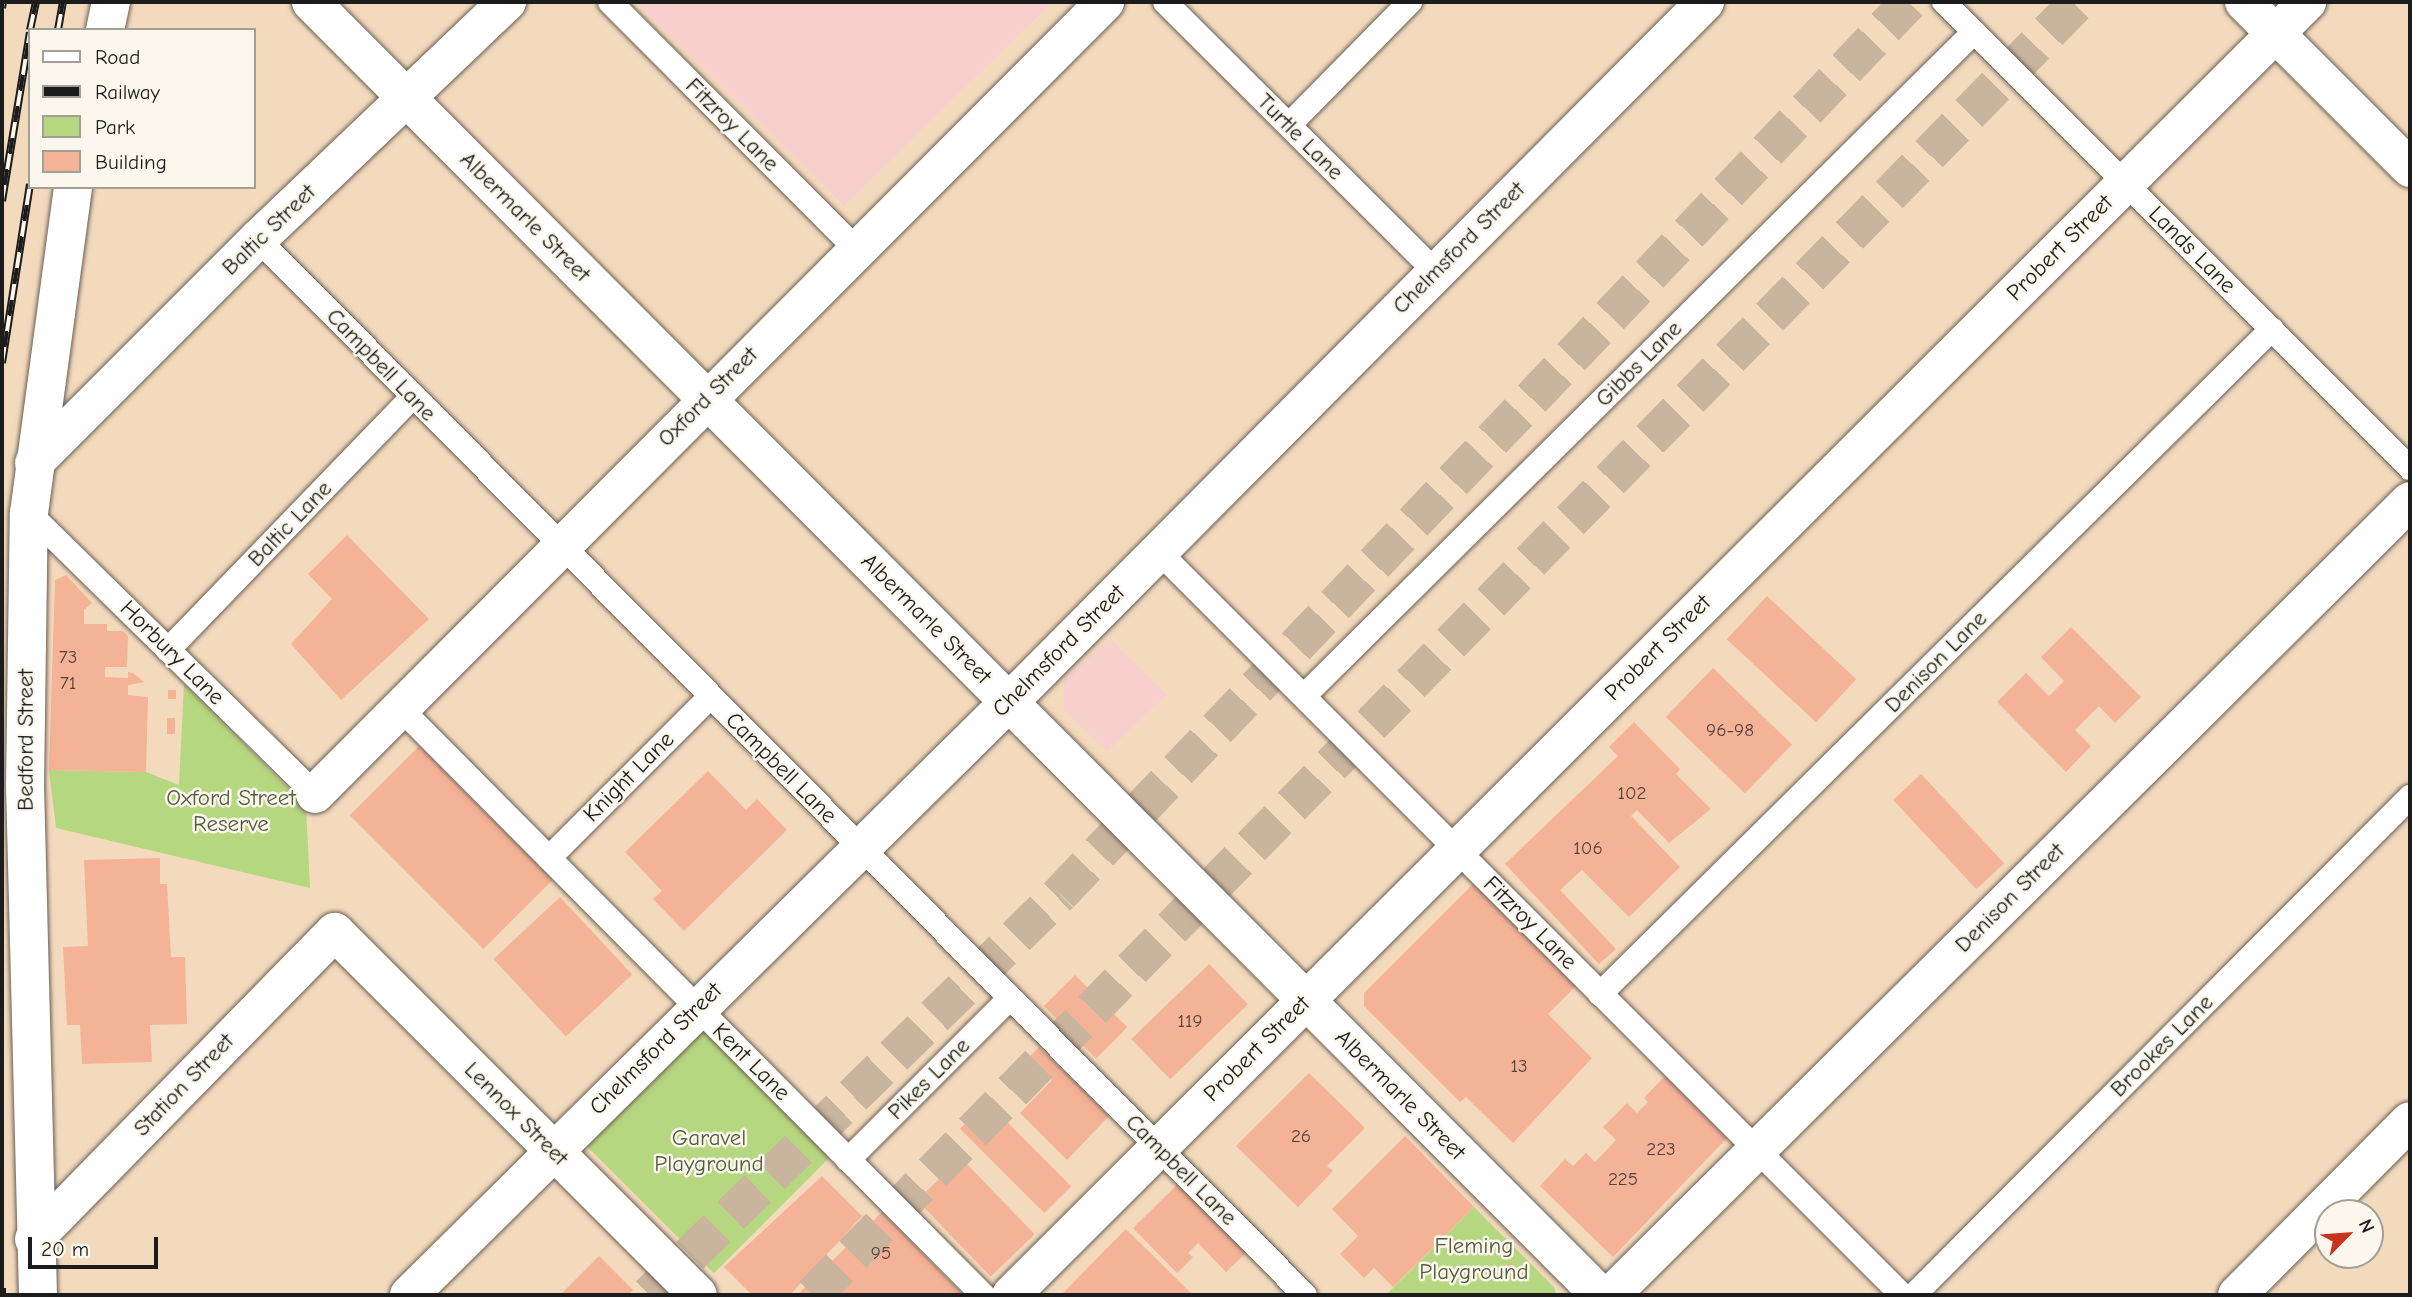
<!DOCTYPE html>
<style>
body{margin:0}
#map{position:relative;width:2412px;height:1297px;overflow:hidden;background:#f4dabd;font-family:"Comic Neue",sans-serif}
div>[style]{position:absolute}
.built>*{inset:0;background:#f7d0cd}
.green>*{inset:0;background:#b5d77f;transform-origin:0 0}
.building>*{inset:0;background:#f4b296;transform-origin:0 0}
.motorway-tunnel>*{height:38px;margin-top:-19px;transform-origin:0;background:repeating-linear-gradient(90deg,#c9b49d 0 38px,transparent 0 57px)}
.roads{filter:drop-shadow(0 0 2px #685e54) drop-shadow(0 0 2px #685e54)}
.service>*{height:24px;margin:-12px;padding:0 12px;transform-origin:12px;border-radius:12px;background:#fff}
.minor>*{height:38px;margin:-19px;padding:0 19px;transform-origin:19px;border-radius:19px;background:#fff}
.rail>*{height:8px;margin-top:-4px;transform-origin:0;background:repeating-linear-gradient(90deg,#fbf7ec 0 16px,#1c1c1c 0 32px);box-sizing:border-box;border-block:2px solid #1c1c1c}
span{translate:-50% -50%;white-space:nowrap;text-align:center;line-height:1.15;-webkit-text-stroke:5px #fbf7ec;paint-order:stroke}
.number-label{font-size:19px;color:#52423a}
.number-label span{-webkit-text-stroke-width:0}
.street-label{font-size:23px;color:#1c1c1c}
.park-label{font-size:23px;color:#525d3f}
.frame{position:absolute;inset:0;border:4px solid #1c1c1c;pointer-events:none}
.legend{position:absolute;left:28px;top:28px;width:228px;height:161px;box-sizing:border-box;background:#fbf7ec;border:2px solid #a29f99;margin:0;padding:9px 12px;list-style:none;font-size:21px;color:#1c1c1c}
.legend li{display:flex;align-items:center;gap:14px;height:35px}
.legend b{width:35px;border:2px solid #a29f99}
.north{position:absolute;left:2314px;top:1199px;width:70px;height:70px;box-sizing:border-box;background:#fbf7ec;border:2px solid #a29f99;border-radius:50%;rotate:65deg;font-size:19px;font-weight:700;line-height:28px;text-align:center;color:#1c1c1c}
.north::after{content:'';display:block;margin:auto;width:24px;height:32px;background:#c8321e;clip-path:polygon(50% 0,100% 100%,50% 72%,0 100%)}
.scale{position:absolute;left:28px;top:1237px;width:130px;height:32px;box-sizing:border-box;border:4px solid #1c1c1c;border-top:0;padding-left:9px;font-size:21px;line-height:24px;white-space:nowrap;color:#1c1c1c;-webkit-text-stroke:5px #fbf7ec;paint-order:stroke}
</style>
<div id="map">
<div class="built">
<div style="clip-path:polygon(636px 2px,1053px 2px,844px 206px)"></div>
<div style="clip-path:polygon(1110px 639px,1167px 695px,1107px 752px,1064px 711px,1064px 679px)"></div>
</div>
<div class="green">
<div style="clip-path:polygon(184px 684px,306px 806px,310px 888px,56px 828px,49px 770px,146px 772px,179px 785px)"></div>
<div style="left:704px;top:1030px;width:179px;height:165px;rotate:45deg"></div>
<div style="clip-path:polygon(1474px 1207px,1554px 1287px,1556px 1295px,1386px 1295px)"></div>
</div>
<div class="building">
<div style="clip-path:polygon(347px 535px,429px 619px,341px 700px,291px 644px,332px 599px,308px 574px)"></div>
<div style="clip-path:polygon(66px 575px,92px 603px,84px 610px,84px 624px,107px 624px,107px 631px,123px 631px,128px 636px,127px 667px,105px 667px,105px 677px,128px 678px,128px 672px,133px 673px,144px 682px,128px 685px,128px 695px,148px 697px,146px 772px,49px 770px,55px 580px)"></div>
<div style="left:1767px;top:596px;width:122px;height:59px;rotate:43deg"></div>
<div style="clip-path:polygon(2071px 627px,2141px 697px,2115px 723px,2099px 706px,2075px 730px,2091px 746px,2066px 772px,1997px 702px,2026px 673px,2049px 696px,2064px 681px,2041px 657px)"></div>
<div style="left:1713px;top:668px;width:110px;height:68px;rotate:44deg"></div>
<div style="left:168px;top:690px;width:8px;height:9px"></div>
<div style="left:167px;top:718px;width:8px;height:16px"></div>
<div style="clip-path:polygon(1634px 722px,1680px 769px,1676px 774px,1711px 809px,1669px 843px,1637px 810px,1631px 816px,1680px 867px,1629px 917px,1582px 870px,1560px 890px,1616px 949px,1599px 964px,1505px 864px,1618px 756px,1609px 747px)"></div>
<div style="left:419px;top:746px;width:189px;height:98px;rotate:45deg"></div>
<div style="clip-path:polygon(708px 771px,746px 810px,757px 799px,787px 830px,684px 931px,653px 899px,662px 891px,625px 852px)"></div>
<div style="left:1921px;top:774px;width:122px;height:38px;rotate:47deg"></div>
<div style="clip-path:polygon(160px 858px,160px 884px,167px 884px,171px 957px,185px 957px,187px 1024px,150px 1025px,152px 1062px,82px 1064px,80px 1025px,67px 1025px,63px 947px,88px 946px,84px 860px)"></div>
<div style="clip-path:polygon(1474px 883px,1576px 986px,1548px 1014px,1592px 1058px,1513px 1143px,1466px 1097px,1460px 1102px,1364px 1006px,1364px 993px)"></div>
<div style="left:560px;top:897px;width:106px;height:91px;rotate:47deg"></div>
<div style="left:1209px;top:964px;width:56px;height:108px;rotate:46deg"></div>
<div style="left:1075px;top:975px;width:74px;height:44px;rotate:45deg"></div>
<div style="clip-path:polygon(1039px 1047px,1109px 1116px,1067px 1160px,1020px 1113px,1052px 1080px,1029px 1057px)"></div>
<div style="clip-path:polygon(1309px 1073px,1365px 1128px,1327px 1166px,1333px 1171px,1298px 1207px,1236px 1146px)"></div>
<div style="clip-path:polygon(1665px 1076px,1727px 1138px,1613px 1257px,1540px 1186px,1565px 1159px,1573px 1166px,1586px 1153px,1595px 1162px,1616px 1140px,1603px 1127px,1627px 1103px,1637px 1113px,1648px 1102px,1644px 1098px)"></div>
<div style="left:987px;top:1102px;width:119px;height:38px;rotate:45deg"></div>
<div style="clip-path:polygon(1405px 1136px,1474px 1207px,1393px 1287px,1374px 1268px,1364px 1278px,1340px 1254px,1358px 1236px,1332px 1209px)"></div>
<div style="left:961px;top:1158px;width:106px;height:61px;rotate:46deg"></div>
<div style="clip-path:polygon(822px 1176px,862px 1216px,790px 1295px,752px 1295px,724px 1267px)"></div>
<div style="clip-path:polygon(1179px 1183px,1246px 1253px,1226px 1272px,1198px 1243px,1188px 1253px,1193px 1257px,1177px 1273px,1133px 1228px)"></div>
<div style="clip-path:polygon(882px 1212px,963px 1295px,797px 1295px)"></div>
<div style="clip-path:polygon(1126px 1229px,1193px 1295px,1061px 1295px)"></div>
<div style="clip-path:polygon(599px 1256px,633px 1290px,628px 1295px,560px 1295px)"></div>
<div style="left:1509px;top:1262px;width:13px;height:13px;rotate:42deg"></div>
</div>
<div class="motorway-tunnel">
<div style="left:649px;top:1295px;width:574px;rotate:-44.29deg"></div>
<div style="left:1060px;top:894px;width:1231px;rotate:-46.41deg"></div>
<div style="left:813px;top:1295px;width:1809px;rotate:-45.63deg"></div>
</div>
<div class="roads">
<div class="service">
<div style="left:610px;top:2px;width:347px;rotate:45.1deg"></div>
<div style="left:1165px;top:2px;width:381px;rotate:44.9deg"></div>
<div style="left:1944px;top:2px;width:659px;rotate:45deg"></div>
<div style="left:1289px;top:125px;width:173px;rotate:-45.5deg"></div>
<div style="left:258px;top:239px;width:1487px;rotate:45.25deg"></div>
<div style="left:29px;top:513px;width:401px;rotate:44.5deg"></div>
<div style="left:1158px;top:551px;width:1052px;rotate:45deg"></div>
<div style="left:168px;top:650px;width:351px;rotate:-46deg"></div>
<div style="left:1304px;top:696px;width:943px;rotate:-44.74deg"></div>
<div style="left:400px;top:708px;width:827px;rotate:45.2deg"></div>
<div style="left:549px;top:858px;width:228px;rotate:-45deg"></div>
<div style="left:1600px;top:994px;width:945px;rotate:-44.7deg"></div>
<div style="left:848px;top:1160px;width:229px;rotate:-45deg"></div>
<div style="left:1914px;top:1295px;width:703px;rotate:-45.12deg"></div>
</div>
<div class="minor">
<div style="left:311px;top:2px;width:1826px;rotate:45.09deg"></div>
<div style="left:2244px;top:2px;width:235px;rotate:45deg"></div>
<div style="left:105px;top:30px;width:29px;rotate:-78deg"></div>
<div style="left:34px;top:463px;width:317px;rotate:-45deg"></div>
<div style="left:258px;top:239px;width:344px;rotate:-43.6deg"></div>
<div style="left:315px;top:794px;width:1119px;rotate:-45.07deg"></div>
<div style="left:34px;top:1239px;width:430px;rotate:-45.6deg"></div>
<div style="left:335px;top:932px;width:513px;rotate:45deg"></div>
<div style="left:38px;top:1295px;width:509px;rotate:-91.46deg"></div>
<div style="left:25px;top:786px;width:273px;rotate:-89.2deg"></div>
<div style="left:29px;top:513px;width:329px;rotate:-82.3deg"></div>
<div style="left:409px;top:1295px;width:844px;rotate:-44.66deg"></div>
<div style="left:1009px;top:702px;width:987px;rotate:-45.16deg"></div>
<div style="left:1011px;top:1295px;width:1831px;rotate:-44.93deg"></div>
<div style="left:1611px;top:1295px;width:1126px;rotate:-44.82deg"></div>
<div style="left:2237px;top:1295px;width:245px;rotate:-45.2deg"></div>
</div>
</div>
<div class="rail">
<div style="left:2px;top:8px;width:6px;rotate:-81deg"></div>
<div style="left:30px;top:30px;width:29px;rotate:-78deg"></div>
<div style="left:58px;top:30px;width:28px;rotate:-80deg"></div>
<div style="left:2px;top:201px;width:171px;rotate:-80.6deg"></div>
<div style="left:2px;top:363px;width:181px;rotate:-81.1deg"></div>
<div style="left:2px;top:1288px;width:7px;rotate:90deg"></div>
</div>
<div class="number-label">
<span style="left:68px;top:658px">73</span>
<span style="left:68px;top:684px">71</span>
<span style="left:1730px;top:731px">96-98</span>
<span style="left:1632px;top:794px">102</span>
<span style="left:1588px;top:849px">106</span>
<span style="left:1190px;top:1022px">119</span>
<span style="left:1519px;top:1067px">13</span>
<span style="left:1301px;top:1137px">26</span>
<span style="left:1661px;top:1150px">223</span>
<span style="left:1623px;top:1180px">225</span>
<span style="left:881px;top:1254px">95</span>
</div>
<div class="street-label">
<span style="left:732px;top:125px;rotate:45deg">Fitzroy Lane</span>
<span style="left:1300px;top:137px;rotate:45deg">Turtle Lane</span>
<span style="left:525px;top:217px;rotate:45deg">Albermarle Street</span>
<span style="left:269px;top:230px;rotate:-44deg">Baltic Street</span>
<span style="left:1459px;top:248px;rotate:-45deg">Chelmsford Street</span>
<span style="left:2060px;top:248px;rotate:-45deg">Probert Street</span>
<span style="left:2192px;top:250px;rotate:45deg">Lands Lane</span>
<span style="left:1639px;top:364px;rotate:-45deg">Gibbs Lane</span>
<span style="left:381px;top:365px;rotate:46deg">Campbell Lane</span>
<span style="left:708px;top:397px;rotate:-45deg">Oxford Street</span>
<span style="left:290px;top:524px;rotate:-46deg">Baltic Lane</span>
<span style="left:926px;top:619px;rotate:45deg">Albermarle Street</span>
<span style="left:1658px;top:648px;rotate:-45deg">Probert Street</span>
<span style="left:1059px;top:651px;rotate:-45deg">Chelmsford Street</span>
<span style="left:172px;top:653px;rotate:45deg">Horbury Lane</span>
<span style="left:1936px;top:662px;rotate:-45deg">Denison Lane</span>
<span style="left:26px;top:740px;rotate:-90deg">Bedford Street</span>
<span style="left:781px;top:768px;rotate:45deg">Campbell Lane</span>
<span style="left:629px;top:777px;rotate:-45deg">Knight Lane</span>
<span style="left:2010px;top:898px;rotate:-45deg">Denison Street</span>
<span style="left:1530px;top:923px;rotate:45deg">Fitzroy Lane</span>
<span style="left:2162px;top:1046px;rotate:-45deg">Brookes Lane</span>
<span style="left:656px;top:1049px;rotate:-45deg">Chelmsford Street</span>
<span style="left:1257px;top:1049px;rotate:-45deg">Probert Street</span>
<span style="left:751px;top:1062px;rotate:45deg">Kent Lane</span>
<span style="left:929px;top:1079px;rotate:-45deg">Pikes Lane</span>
<span style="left:184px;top:1085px;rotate:-46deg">Station Street</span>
<span style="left:1400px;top:1095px;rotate:45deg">Albermarle Street</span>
<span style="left:516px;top:1114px;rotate:45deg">Lennox Street</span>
<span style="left:1181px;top:1170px;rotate:45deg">Campbell Lane</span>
</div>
<div class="park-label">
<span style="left:231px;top:811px">Oxford Street<br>Reserve</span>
<span style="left:709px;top:1151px">Garavel<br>Playground</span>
<span style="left:1474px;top:1259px">Fleming<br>Playground</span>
</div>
<div class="frame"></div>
<ul class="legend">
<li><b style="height:9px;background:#fff"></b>Road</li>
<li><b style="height:9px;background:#1c1c1c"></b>Railway</li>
<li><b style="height:19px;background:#b5d77f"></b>Park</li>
<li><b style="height:19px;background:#f4b296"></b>Building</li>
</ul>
<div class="north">N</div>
<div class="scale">20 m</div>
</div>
